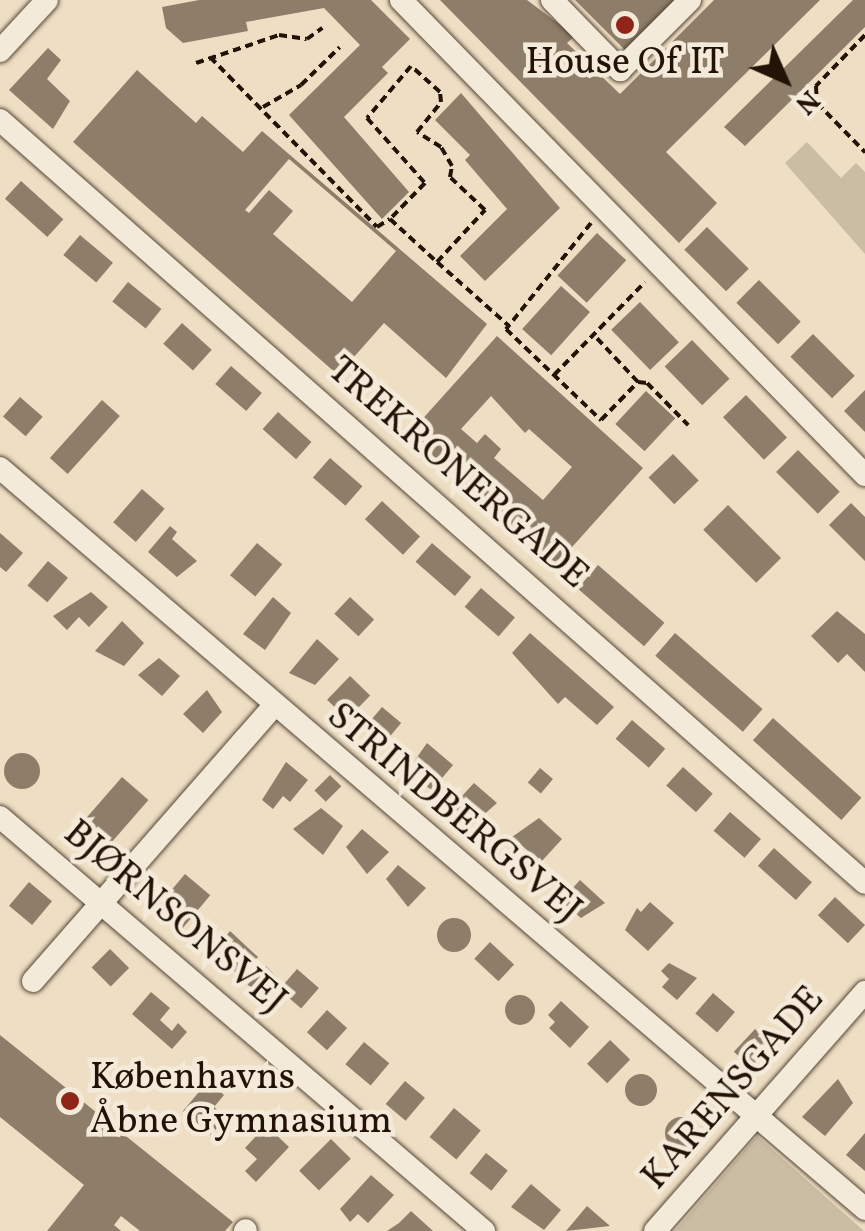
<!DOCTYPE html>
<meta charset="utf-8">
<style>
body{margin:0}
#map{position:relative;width:865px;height:1231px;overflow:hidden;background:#eedfc4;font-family:Vollkorn,serif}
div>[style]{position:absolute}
.green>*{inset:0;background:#cbbca4}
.building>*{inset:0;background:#8d7d69;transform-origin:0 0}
.round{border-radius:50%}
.path>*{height:4px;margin-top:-2px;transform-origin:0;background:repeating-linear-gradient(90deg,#231307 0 8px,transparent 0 13px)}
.roads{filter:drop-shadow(0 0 2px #564636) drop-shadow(0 0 2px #564636)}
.minor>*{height:22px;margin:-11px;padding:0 11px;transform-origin:11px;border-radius:11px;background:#f4ead9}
.dots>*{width:28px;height:28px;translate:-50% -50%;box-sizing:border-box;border:5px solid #f4ead9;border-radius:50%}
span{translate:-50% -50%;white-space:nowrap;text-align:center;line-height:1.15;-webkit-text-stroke:9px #f4ead9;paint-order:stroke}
.poi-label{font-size:38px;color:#231307}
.left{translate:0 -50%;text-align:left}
.street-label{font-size:38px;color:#231307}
.north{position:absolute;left:735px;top:30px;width:100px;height:100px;-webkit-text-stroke:8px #f4ead9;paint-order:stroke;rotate:135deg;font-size:28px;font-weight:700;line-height:40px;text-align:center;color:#231307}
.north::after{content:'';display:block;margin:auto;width:35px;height:45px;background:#231307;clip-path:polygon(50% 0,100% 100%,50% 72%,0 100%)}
</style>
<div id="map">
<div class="green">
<div style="clip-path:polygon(807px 142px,841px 178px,856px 163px,865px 172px,865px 254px,785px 163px)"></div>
<div style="clip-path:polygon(757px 1136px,864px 1231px,675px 1231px)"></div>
</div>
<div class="building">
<div style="clip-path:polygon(199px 0,371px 0,410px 39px,382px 67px,388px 73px,344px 117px,409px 192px,382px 219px,289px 115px,360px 45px,324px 8px,246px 22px,248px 31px,183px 43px,166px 28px,162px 7px)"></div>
<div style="clip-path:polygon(440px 0,527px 0,575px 36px,567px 43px,620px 94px,714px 0,820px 0,666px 152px,717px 203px,679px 243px)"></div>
<div style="clip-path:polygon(575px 0,675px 0,625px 50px)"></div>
<div style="clip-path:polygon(853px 0,865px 0,865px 27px,745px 146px,724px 127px)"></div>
<div style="clip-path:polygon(48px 48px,61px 60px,47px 79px,70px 101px,53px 129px,9px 90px)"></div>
<div style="clip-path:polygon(evenodd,137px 70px,196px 123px,202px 116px,243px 152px,262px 131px,487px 324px,446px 378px,384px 323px,338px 375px,73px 142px,137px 70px,289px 159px,396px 251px,352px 302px,273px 234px,293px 211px,269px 190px,249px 213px,245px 210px,289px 159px)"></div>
<div style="clip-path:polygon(461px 93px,560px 208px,485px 281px,460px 256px,507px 209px,465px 160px,470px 155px,435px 120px)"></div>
<div style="left:21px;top:181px;width:57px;height:24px;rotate:42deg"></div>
<div style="left:707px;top:227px;width:59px;height:32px;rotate:45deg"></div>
<div style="left:597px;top:233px;width:40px;height:58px;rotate:43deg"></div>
<div style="left:80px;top:235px;width:43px;height:26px;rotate:40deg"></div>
<div style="left:759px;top:280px;width:59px;height:32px;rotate:45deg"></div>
<div style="left:128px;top:282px;width:43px;height:25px;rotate:39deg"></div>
<div style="left:561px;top:286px;width:39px;height:58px;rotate:42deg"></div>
<div style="left:640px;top:302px;width:56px;height:40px;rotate:46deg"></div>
<div style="left:182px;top:323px;width:40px;height:28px;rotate:42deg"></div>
<div style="left:813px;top:334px;width:59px;height:32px;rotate:45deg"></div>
<div style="clip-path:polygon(evenodd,497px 336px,643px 468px,555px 566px,409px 434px,497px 336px,491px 396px,525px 433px,529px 429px,572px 467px,543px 500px,494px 458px,501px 449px,485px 434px,477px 443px,461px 429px,491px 396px)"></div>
<div style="left:692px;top:340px;width:54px;height:38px;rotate:46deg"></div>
<div style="left:231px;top:366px;width:41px;height:24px;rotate:41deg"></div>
<div style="clip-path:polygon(865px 390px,865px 432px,844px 411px)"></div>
<div style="left:646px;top:391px;width:40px;height:45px;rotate:43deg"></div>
<div style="left:746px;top:395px;width:59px;height:32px;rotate:46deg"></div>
<div style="left:20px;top:397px;width:30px;height:26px;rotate:41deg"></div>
<div style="left:102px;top:400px;width:24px;height:78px;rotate:42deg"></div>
<div style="left:278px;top:412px;width:45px;height:23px;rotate:42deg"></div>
<div style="left:798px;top:450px;width:59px;height:31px;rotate:45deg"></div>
<div style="left:673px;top:454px;width:37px;height:34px;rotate:46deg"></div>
<div style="left:330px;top:458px;width:43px;height:26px;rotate:41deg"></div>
<div style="left:142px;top:489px;width:30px;height:44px;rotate:41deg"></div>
<div style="left:382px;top:501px;width:52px;height:25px;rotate:43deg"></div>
<div style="clip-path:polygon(851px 503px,865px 517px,865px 561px,829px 525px)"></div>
<div style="left:728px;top:505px;width:75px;height:35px;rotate:45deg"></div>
<div style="clip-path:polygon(170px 526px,177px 532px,172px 539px,197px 561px,177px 577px,148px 552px)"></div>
<div style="clip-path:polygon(0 533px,23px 553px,6px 572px,0 567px)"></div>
<div style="left:257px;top:543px;width:33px;height:42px;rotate:40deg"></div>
<div style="left:432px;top:543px;width:52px;height:25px;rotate:41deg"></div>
<div style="left:48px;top:561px;width:26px;height:32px;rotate:40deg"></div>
<div style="left:598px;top:565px;width:88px;height:31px;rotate:41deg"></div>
<div style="left:481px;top:588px;width:45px;height:25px;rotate:41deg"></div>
<div style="clip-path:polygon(91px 592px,108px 607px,89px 627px,79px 617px,67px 630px,53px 616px)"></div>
<div style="clip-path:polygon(273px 597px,291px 613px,265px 650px,243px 634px)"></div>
<div style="left:350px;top:597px;width:33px;height:23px;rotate:43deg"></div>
<div style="clip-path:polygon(837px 611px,865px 634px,865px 672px,847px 654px,838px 663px,811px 636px)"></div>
<div style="clip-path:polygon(122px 621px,144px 643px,124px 666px,95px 651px)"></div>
<div style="clip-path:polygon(530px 633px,614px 707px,597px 725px,565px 697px,558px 704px,512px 653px)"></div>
<div style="left:675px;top:633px;width:116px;height:30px;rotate:41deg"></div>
<div style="clip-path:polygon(317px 639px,339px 659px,315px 685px,289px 673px)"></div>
<div style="clip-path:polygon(159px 658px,180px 676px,162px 696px,138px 675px)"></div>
<div style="left:350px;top:676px;width:28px;height:33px;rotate:44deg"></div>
<div style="clip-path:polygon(207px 690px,222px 712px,203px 733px,183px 714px)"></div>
<div style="left:382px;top:707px;width:25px;height:30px;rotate:40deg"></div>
<div style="left:773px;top:718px;width:119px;height:30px;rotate:42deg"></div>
<div style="left:632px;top:720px;width:44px;height:25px;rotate:41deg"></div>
<div style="clip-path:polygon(427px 743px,453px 765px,432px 790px,406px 773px)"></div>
<div class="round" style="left:4px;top:753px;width:36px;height:36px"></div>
<div style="clip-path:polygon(286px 762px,308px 780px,290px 802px,283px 796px,273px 809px,262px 800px)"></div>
<div style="left:683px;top:767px;width:40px;height:25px;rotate:42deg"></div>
<div style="left:540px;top:768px;width:17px;height:19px;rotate:40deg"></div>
<div style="left:330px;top:775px;width:16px;height:22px;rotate:45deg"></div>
<div style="left:122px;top:777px;width:35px;height:66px;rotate:41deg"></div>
<div style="clip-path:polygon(474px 783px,497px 803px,471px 826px,451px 808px)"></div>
<div style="clip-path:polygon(321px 808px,343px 826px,323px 855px,293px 829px)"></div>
<div style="left:730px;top:812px;width:41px;height:25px;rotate:41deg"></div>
<div style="clip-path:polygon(539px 818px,562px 839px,541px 862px,512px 837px)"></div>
<div style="clip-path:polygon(362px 829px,389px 852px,367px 874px,346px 847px)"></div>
<div style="left:774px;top:848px;width:51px;height:24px;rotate:42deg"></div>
<div style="clip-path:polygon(398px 865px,426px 888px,408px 907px,386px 879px)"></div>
<div style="left:185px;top:874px;width:33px;height:46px;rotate:40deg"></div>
<div style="clip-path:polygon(580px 880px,605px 903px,581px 918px,561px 901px)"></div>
<div style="left:29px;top:882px;width:30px;height:31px;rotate:40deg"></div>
<div style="left:835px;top:897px;width:41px;height:25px;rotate:43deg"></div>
<div style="clip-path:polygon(650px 902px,674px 923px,648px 951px,625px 930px,637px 908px,641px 912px)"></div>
<div class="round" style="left:437px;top:918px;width:34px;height:34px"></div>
<div style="clip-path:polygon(230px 931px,258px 957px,241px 976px,211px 955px)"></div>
<div style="left:490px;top:942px;width:33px;height:23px;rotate:43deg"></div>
<div style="left:110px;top:949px;width:27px;height:26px;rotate:45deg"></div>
<div style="clip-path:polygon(669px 963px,697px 978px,677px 1000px,662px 987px,669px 979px,661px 971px)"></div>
<div style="left:266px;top:966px;width:20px;height:26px;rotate:45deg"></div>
<div style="left:297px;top:969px;width:29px;height:27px;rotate:41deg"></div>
<div style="clip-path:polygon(151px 992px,170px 1008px,160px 1020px,172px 1031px,178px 1023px,187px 1032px,172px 1049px,132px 1014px)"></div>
<div style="left:713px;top:993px;width:29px;height:27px;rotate:41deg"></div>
<div class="round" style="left:505px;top:995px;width:30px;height:30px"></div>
<div style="clip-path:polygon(561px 1001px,589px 1027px,570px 1048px,549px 1028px,555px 1022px,548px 1015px)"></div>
<div style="left:327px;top:1010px;width:27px;height:30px;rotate:42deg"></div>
<div style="left:755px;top:1029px;width:23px;height:31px;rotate:43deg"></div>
<div style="clip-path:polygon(0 1035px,233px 1222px,225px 1231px,140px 1231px,121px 1216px,114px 1225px,121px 1231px,47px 1231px,84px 1185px,0 1117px)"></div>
<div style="left:610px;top:1040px;width:28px;height:33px;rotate:44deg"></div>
<div style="left:364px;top:1042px;width:33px;height:29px;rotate:40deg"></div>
<div class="round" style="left:625px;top:1074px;width:32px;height:32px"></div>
<div style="clip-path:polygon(838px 1079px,853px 1103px,825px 1136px,802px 1117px)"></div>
<div style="clip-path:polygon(208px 1081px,224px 1095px,214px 1107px,226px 1117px,211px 1135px,183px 1111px)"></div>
<div style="left:405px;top:1081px;width:26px;height:30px;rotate:40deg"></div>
<div style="left:454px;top:1108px;width:35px;height:38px;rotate:40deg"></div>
<div class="round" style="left:665px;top:1117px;width:32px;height:32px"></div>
<div style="clip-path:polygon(266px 1125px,289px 1147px,256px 1182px,245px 1171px,257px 1159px,245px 1148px)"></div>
<div style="clip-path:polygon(865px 1133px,865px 1171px,846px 1155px)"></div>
<div style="left:331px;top:1139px;width:28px;height:45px;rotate:45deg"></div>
<div style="left:486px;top:1153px;width:28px;height:26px;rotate:39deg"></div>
<div style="clip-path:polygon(371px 1175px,394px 1195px,368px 1223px,358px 1214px,350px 1222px,340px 1209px)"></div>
<div style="clip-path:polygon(531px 1184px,561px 1210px,544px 1230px,511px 1207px)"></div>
<div style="clip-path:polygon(587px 1206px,610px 1226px,566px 1231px)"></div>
<div style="clip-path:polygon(411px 1211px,433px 1231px,387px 1231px,399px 1223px)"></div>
</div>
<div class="path">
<div style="left:865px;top:35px;width:71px;rotate:133.9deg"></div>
<div style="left:816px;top:86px;width:17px;rotate:87deg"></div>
<div style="left:817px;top:103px;width:69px;rotate:45.6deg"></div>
<div style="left:210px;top:57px;width:238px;rotate:45.5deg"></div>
<div style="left:377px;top:227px;width:15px;rotate:-32deg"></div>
<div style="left:196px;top:63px;width:88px;rotate:-18.6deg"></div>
<div style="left:279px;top:35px;width:28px;rotate:8deg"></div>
<div style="left:307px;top:39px;width:19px;rotate:-36deg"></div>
<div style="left:263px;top:107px;width:44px;rotate:-30.1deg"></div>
<div style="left:301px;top:85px;width:54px;rotate:-44.3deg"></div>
<div style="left:591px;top:223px;width:136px;rotate:128.7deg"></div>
<div style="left:506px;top:329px;width:132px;rotate:43.8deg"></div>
<div style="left:601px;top:420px;width:53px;rotate:-45.8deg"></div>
<div style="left:638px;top:382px;width:66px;rotate:-133.2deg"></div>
<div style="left:437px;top:262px;width:71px;rotate:-47.3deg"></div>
<div style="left:485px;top:210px;width:48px;rotate:-136.7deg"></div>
<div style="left:450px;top:177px;width:11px;rotate:-80deg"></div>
<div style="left:452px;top:166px;width:22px;rotate:-120deg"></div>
<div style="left:441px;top:147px;width:28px;rotate:-148deg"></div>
<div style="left:417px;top:132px;width:38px;rotate:-51deg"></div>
<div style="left:441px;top:102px;width:10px;rotate:-96deg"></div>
<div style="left:440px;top:92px;width:39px;rotate:-138deg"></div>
<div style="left:411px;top:66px;width:68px;rotate:130.2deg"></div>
<div style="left:367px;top:118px;width:87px;rotate:48.3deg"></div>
<div style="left:425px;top:183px;width:50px;rotate:134.2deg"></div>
<div style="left:390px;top:219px;width:64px;rotate:42.5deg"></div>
<div style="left:437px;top:262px;width:96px;rotate:41.6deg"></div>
<div style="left:554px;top:375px;width:130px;rotate:-45.6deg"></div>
<div style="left:638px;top:382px;width:9px;rotate:6deg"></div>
<div style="left:647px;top:383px;width:59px;rotate:45.7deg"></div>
</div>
<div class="roads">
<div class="minor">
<div style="left:401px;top:0;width:664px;rotate:45.67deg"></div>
<div style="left:552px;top:0;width:98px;rotate:45.8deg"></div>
<div style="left:620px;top:70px;width:99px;rotate:-45deg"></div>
<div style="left:0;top:51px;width:69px;rotate:-47.3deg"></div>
<div style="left:0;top:120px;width:1153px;rotate:41.41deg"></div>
<div style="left:0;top:468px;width:1139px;rotate:40.58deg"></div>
<div style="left:0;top:817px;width:637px;rotate:40.54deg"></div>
<div style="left:33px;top:981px;width:364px;rotate:-48.8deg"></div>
<div style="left:245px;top:1231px;width:1px;rotate:-45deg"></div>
<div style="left:655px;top:1231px;width:318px;rotate:-48.7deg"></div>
</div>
</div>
<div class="dots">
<div style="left:625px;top:25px;background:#8f2418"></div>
<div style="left:70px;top:1101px;background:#8f2418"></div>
</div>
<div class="poi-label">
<span style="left:625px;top:64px">House Of IT</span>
<span class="left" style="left:90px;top:1101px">Københavns<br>Åbne Gymnasium</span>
</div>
<div class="street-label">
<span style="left:457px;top:474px;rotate:41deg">TREKRONERGADE</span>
<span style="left:453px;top:814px;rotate:40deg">STRINDBERGSVEJ</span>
<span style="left:174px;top:918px;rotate:40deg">BJØRNSONSVEJ</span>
<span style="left:734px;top:1089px;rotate:-49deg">KARENSGADE</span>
</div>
<div class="north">N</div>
</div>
